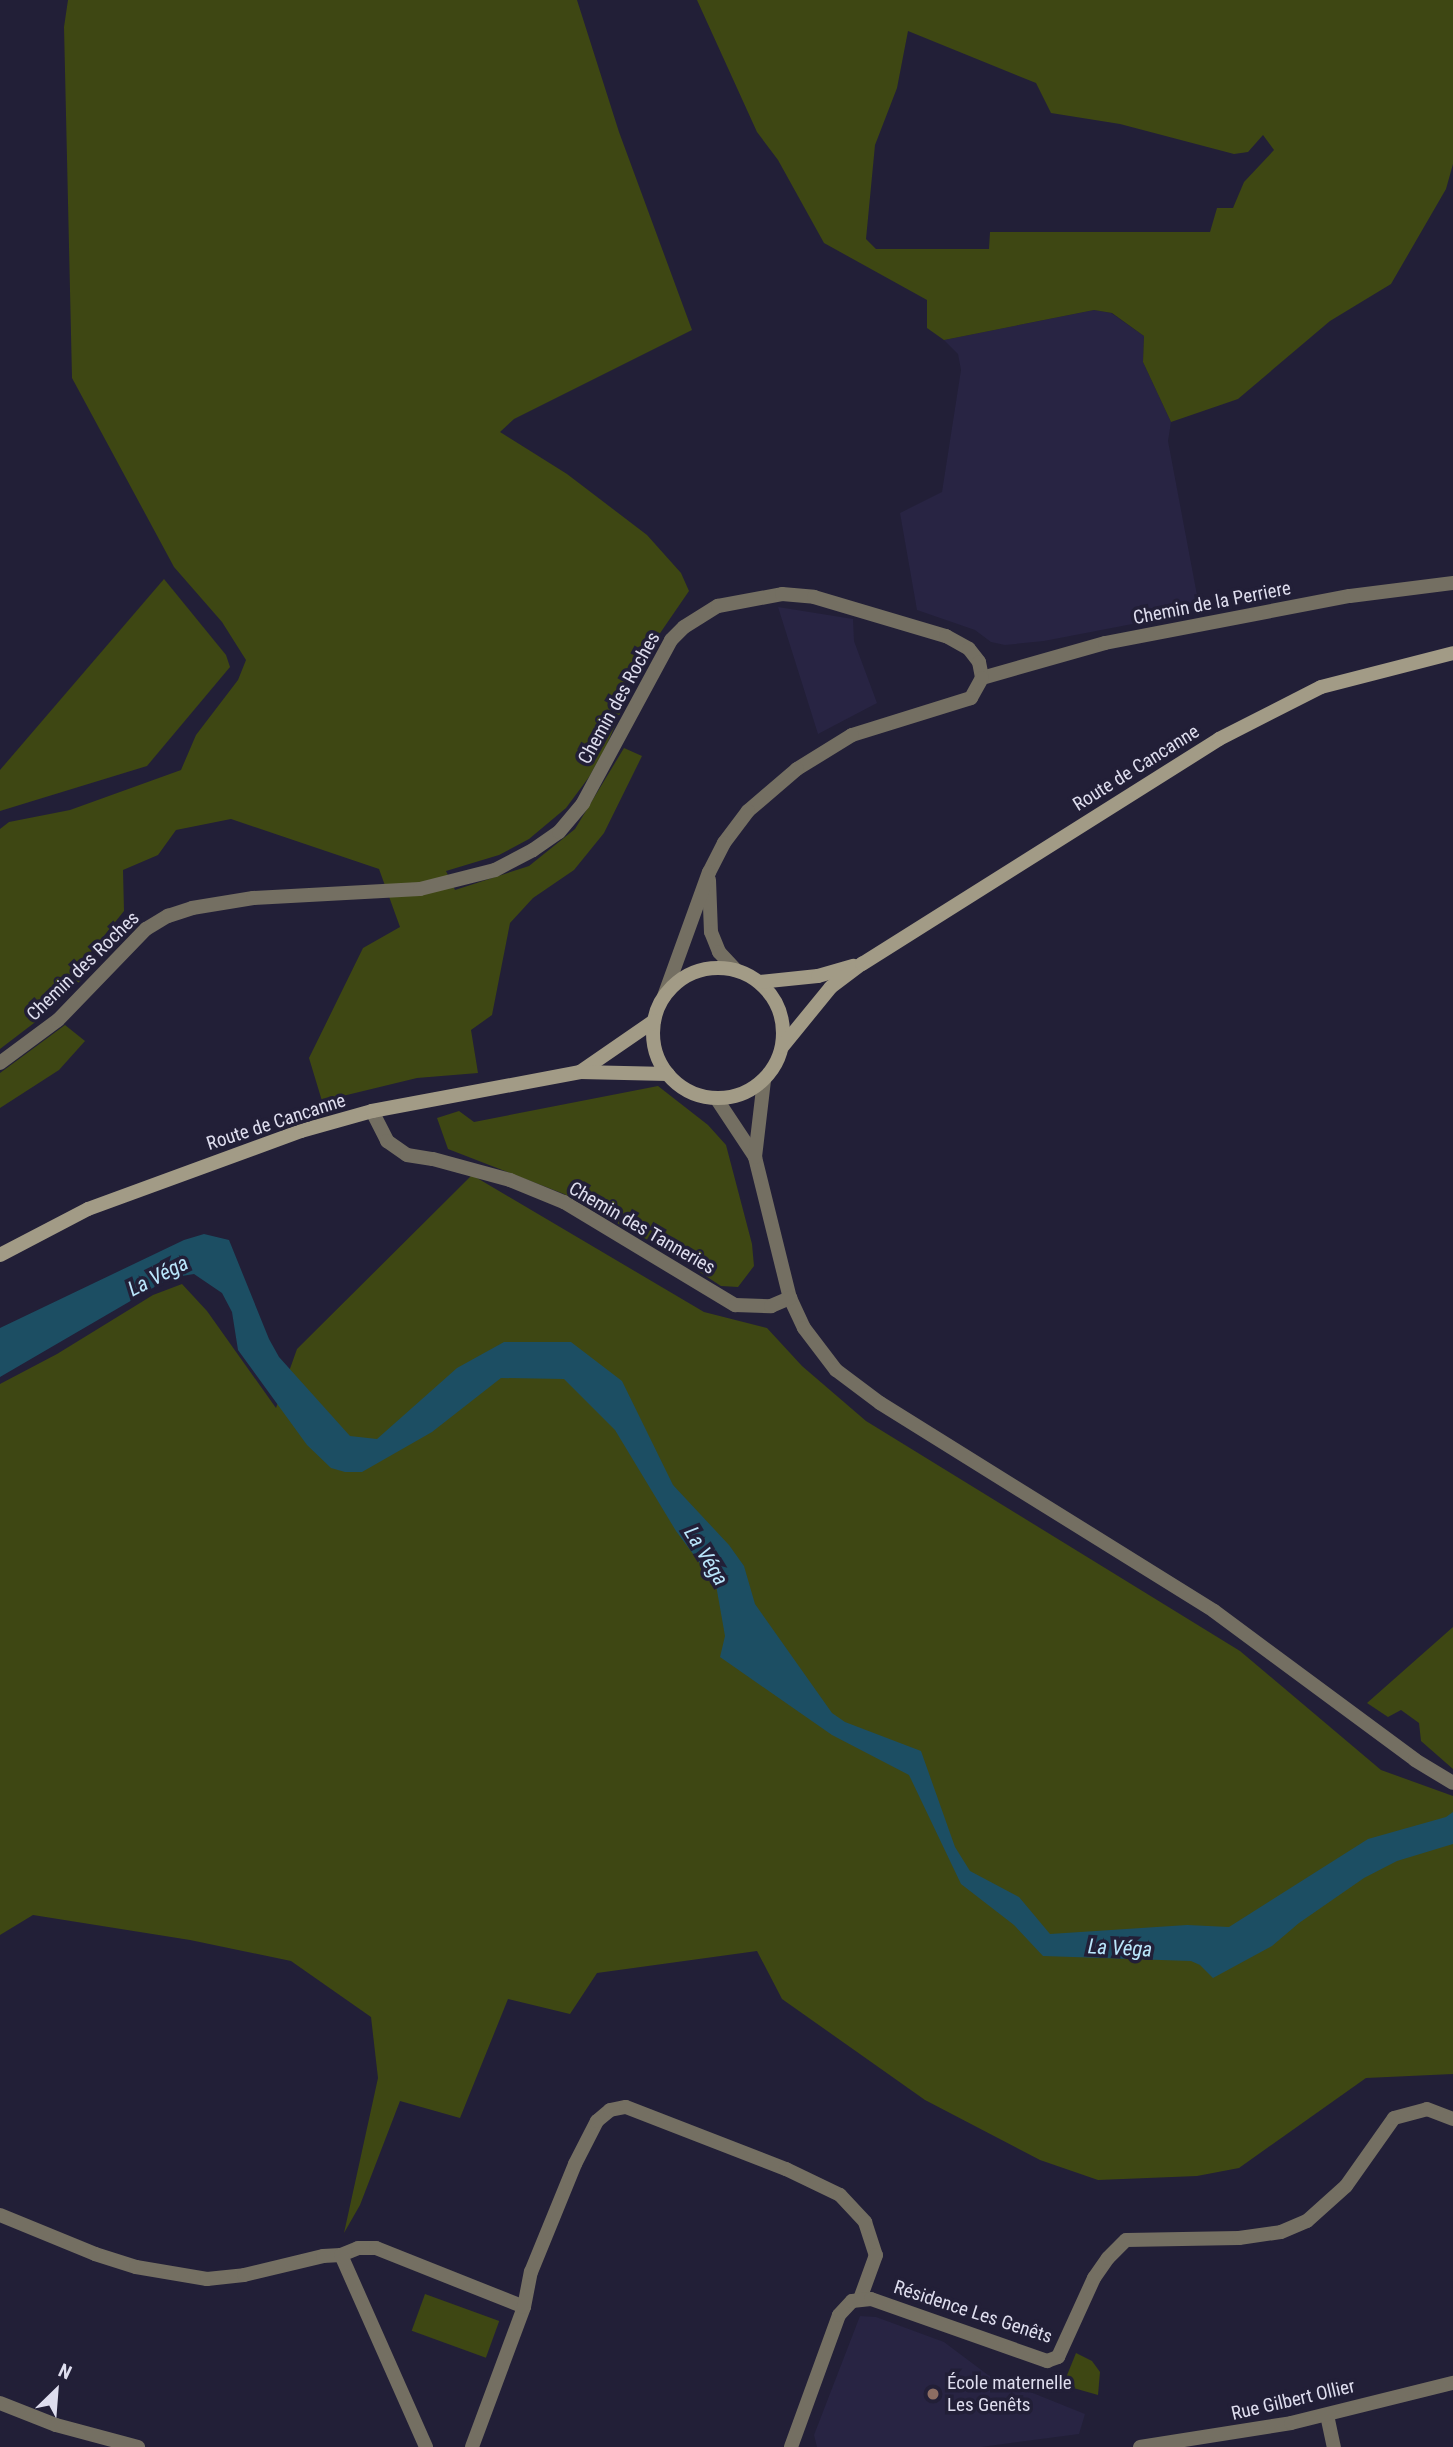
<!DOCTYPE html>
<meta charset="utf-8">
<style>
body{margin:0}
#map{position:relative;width:1453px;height:2447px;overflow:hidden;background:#221f37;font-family:"Roboto Condensed",sans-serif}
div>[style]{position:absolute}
.built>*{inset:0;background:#282443}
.green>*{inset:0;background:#3e4713;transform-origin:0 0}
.water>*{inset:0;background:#1c4e63}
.street>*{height:14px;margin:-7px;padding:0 7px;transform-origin:7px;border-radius:7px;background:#746f62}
.secondary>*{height:14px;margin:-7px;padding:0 7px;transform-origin:7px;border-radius:7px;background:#a29b86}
.secondary>.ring{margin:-7px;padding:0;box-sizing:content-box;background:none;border:14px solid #a29b86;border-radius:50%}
.dots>*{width:19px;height:19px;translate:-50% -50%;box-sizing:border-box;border:4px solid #221f37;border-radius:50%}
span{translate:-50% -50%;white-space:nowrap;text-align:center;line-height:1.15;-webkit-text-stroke:7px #221f37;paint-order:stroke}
.street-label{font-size:19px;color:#deddee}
.poi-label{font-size:19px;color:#deddee}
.left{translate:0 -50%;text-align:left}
.water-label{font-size:21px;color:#bae6fb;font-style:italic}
.north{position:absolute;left:21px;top:2356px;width:70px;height:70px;-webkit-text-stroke:5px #221f37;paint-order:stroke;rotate:25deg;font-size:19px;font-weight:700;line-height:28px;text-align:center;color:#deddee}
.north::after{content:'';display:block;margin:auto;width:24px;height:32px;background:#deddee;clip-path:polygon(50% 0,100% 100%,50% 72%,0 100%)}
</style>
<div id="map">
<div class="built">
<div style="clip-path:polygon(1094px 310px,1111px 313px,1144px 336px,1143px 362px,1171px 422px,1168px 441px,1200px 611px,1044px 641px,1005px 645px,991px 642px,975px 630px,917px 610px,900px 513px,942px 492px,961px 370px,958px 354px,944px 340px)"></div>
<div style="clip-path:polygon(778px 607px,853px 619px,854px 641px,877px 703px,818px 734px)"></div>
<div style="clip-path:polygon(860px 2316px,876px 2317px,944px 2342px,988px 2375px,1085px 2414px,1079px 2434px,981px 2447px,817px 2447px,814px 2435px)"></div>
</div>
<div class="green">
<div style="clip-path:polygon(68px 0,577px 0,619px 132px,692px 330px,514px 419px,500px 432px,567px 474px,647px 535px,681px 573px,689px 591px,643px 658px,606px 747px,589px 777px,566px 808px,529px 839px,499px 855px,446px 871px,455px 890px,529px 866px,575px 829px,624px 748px,642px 756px,604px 833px,574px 870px,533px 898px,510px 923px,492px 1015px,471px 1030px,478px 1073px,417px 1078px,322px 1101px,309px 1058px,363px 948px,400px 927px,379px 869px,231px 819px,176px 830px,158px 855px,123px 870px,124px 911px,82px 963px,89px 972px,51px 1010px,0 1049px,0 829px,9px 822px,70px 810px,181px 770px,196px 735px,238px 680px,246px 660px,222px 622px,174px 567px,72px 378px,64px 27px)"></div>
<div style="clip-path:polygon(evenodd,697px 0,1453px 0,1453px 164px,1446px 189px,1391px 284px,1330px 321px,1238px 399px,1171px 422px,1143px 362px,1144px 336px,1112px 313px,1094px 310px,944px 340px,927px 328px,927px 300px,824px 243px,778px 160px,757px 132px,697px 0,908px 31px,1036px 83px,1051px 113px,1120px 124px,1234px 154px,1248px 152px,1263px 135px,1274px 150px,1244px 182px,1233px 208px,1217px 208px,1210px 232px,990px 232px,989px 249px,876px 249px,866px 239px,875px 145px,897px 88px,908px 31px)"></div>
<div style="clip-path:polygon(164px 579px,226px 655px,230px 667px,147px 766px,0 811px,0 770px)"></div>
<div style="clip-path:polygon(65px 1025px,85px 1041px,59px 1070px,0 1108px,0 1073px)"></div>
<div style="clip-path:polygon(658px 1086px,708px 1125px,726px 1145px,752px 1244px,754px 1266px,738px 1287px,721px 1286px,666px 1250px,564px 1194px,448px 1149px,437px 1118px,459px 1111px,474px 1122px)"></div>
<div style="clip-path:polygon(472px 1175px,704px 1312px,767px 1328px,802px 1366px,866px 1421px,1240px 1651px,1381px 1770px,1453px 1796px,1453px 2074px,1366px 2078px,1239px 2168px,1197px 2176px,1098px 2180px,1040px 2160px,925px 2100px,782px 1999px,757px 1951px,597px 1973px,570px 2014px,508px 1999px,460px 2118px,400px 2101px,360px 2205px,344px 2233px,378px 2078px,371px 2017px,291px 1961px,190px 1940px,33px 1915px,0 1935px,0 1384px,57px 1354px,153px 1295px,182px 1284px,207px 1311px,276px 1408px,297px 1349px)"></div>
<div style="clip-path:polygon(1453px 1627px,1453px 1769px,1421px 1741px,1419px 1723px,1401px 1710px,1388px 1717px,1367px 1703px)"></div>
<div style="left:425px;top:2294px;width:79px;height:39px;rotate:20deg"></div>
<div style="clip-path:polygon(1076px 2353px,1092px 2361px,1100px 2372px,1098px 2395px,1063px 2385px)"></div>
</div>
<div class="water">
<div style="clip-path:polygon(204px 1234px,229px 1240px,269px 1339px,279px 1357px,350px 1436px,377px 1439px,457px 1368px,504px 1342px,571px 1342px,622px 1381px,673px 1485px,729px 1545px,744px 1566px,755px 1604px,832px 1713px,845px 1722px,921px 1751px,955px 1847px,970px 1871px,1019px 1897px,1050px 1934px,1187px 1925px,1229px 1927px,1368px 1839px,1446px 1817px,1453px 1812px,1453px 1844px,1397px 1861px,1364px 1878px,1299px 1923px,1272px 1946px,1213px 1978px,1200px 1965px,1191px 1961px,1043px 1956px,1014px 1925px,961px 1884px,909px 1775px,832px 1735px,720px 1657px,725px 1636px,716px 1585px,676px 1531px,615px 1430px,564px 1379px,501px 1378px,432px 1432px,362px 1472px,345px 1472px,331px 1468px,307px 1445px,238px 1350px,232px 1312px,222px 1293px,194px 1274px,170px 1278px,0 1377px,0 1328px,184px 1240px)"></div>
</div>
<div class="street">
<div style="left:982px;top:678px;width:128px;rotate:-15.9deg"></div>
<div style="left:1105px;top:643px;width:249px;rotate:-10.9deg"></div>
<div style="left:1350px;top:596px;width:104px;rotate:-7.2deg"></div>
<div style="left:709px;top:880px;width:52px;rotate:87.8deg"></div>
<div style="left:711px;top:932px;width:22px;rotate:68deg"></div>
<div style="left:719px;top:952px;width:25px;rotate:47deg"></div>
<div style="left:0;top:1063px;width:72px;rotate:-36.6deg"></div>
<div style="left:58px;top:1020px;width:127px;rotate:-46deg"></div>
<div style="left:146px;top:929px;width:26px;rotate:-31deg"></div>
<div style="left:168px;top:916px;width:25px;rotate:-18deg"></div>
<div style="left:192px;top:908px;width:62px;rotate:-9.3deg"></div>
<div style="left:253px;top:898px;width:167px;rotate:-3.1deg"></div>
<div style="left:420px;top:889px;width:77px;rotate:-14.2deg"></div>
<div style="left:495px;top:870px;width:43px;rotate:-27.8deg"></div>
<div style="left:533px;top:850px;width:32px;rotate:-35deg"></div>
<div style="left:559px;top:832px;width:38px;rotate:-50deg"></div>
<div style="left:583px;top:803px;width:185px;rotate:-61.6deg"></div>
<div style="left:671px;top:640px;width:18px;rotate:-45deg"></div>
<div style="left:684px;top:627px;width:40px;rotate:-32deg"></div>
<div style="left:718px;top:606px;width:65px;rotate:-10.6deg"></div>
<div style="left:782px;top:594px;width:32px;rotate:5deg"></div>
<div style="left:814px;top:597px;width:138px;rotate:16.5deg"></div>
<div style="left:946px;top:636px;width:26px;rotate:29deg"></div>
<div style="left:969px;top:649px;width:16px;rotate:52deg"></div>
<div style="left:979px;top:662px;width:16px;rotate:79deg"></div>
<div style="left:982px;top:678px;width:23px;rotate:119deg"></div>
<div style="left:971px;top:698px;width:125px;rotate:162.7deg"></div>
<div style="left:852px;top:735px;width:65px;rotate:148.3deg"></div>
<div style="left:797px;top:769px;width:65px;rotate:139.4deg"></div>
<div style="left:748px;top:811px;width:40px;rotate:127deg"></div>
<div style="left:724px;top:843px;width:33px;rotate:117deg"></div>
<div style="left:709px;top:872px;width:132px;rotate:109.9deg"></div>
<div style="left:716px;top:1098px;width:71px;rotate:56.5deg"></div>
<div style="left:755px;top:1157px;width:145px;rotate:76.1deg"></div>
<div style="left:790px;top:1298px;width:33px;rotate:65deg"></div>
<div style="left:804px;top:1328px;width:53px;rotate:52.7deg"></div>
<div style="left:836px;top:1370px;width:55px;rotate:36.9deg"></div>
<div style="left:880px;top:1403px;width:393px;rotate:31.9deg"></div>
<div style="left:1214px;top:1611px;width:250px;rotate:36.5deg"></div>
<div style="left:1415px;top:1760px;width:44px;rotate:31.2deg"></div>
<div style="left:372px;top:1111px;width:34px;rotate:63deg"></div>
<div style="left:387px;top:1141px;width:24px;rotate:35deg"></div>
<div style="left:407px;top:1155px;width:26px;rotate:9deg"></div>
<div style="left:433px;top:1159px;width:80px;rotate:15.3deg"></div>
<div style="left:510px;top:1180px;width:58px;rotate:22.2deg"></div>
<div style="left:564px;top:1202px;width:200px;rotate:31.1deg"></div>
<div style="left:735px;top:1305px;width:36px;rotate:2deg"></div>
<div style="left:771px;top:1306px;width:21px;rotate:-23deg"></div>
<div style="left:755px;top:1157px;width:78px;rotate:-83.3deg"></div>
<div style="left:0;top:2215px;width:103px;rotate:22.3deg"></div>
<div style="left:95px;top:2254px;width:43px;rotate:17.6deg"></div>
<div style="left:136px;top:2267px;width:72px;rotate:9.6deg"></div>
<div style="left:207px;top:2279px;width:37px;rotate:-6deg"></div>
<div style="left:244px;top:2275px;width:81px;rotate:-13.5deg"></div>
<div style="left:323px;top:2256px;width:18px;rotate:-3deg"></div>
<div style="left:341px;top:2255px;width:18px;rotate:-22deg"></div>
<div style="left:358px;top:2248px;width:18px"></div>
<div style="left:376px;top:2248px;width:159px;rotate:21.7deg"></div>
<div style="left:524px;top:2307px;width:149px;rotate:110.4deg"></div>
<div style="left:341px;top:2255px;width:210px;rotate:66.1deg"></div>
<div style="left:524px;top:2307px;width:36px;rotate:-79deg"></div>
<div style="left:531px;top:2272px;width:117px;rotate:-67.8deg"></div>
<div style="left:575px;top:2164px;width:48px;rotate:-62.9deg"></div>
<div style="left:597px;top:2121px;width:17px;rotate:-40deg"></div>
<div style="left:610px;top:2110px;width:16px;rotate:-11deg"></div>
<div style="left:626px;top:2107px;width:172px;rotate:21.2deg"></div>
<div style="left:786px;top:2169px;width:60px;rotate:25.7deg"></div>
<div style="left:840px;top:2195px;width:37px;rotate:47deg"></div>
<div style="left:865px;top:2222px;width:35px;rotate:72deg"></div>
<div style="left:876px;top:2255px;width:47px;rotate:110deg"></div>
<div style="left:0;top:2403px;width:60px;rotate:21.4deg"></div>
<div style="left:56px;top:2425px;width:85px;rotate:15deg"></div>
<div style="left:1327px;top:2415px;width:33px;rotate:78deg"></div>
<div style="left:791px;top:2447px;width:140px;rotate:-70deg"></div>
<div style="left:839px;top:2315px;width:19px;rotate:-47deg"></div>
<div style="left:852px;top:2301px;width:19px;rotate:-6deg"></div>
<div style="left:871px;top:2299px;width:187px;rotate:19.4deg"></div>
<div style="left:1047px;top:2361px;width:12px;rotate:-20deg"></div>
<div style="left:1058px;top:2357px;width:87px;rotate:-65.5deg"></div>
<div style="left:1094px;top:2278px;width:24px;rotate:-55deg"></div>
<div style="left:1108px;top:2258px;width:25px;rotate:-45deg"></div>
<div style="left:1126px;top:2240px;width:113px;rotate:-1deg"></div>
<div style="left:1239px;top:2238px;width:42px;rotate:-8.1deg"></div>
<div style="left:1281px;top:2232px;width:28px;rotate:-23deg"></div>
<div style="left:1307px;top:2221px;width:52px;rotate:-41.9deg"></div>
<div style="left:1346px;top:2186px;width:83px;rotate:-54.8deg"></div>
<div style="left:1394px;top:2118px;width:34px;rotate:-15deg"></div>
<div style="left:1427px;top:2109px;width:28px;rotate:21deg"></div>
<div style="left:1140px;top:2447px;width:153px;rotate:-9deg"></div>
<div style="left:1291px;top:2423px;width:167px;rotate:-13.9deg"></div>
</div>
<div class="secondary">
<div class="ring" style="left:653px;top:968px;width:116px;height:116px"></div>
<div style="left:760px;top:982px;width:58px;rotate:-5.9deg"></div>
<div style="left:818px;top:976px;width:37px;rotate:-16deg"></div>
<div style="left:782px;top:1047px;width:77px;rotate:-50.8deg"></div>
<div style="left:831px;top:987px;width:39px;rotate:-37deg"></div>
<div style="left:862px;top:964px;width:422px;rotate:-32.2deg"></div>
<div style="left:1219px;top:739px;width:114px;rotate:-27deg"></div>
<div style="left:1321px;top:687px;width:136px;rotate:-14.4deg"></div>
<div style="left:580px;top:1072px;width:90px;rotate:-34.6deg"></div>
<div style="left:0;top:1255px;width:99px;rotate:-27.6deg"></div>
<div style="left:88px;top:1209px;width:227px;rotate:-20.1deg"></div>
<div style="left:301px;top:1131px;width:74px;rotate:-15.7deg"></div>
<div style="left:372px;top:1111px;width:212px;rotate:-10.6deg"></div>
<div style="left:580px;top:1072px;width:88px;rotate:1.3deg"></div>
</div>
<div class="dots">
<div style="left:933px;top:2394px;background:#8d6e63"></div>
</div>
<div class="street-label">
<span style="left:1212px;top:603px;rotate:-11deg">Chemin de la Perriere</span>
<span style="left:619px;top:698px;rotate:-61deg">Chemin des Roches</span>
<span style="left:1136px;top:768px;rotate:-32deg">Route de Cancanne</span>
<span style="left:83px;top:966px;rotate:-44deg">Chemin des Roches</span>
<span style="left:276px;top:1122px;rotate:-18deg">Route de Cancanne</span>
<span style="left:642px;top:1228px;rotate:30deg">Chemin des Tanneries</span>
<span style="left:973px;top:2312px;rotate:18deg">Résidence Les Genêts</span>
<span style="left:1293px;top:2400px;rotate:-13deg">Rue Gilbert Ollier</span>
</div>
<div class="poi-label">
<span class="left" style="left:947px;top:2394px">École maternelle<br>Les Genêts</span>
</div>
<div class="water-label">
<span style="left:158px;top:1276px;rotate:-27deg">La Véga</span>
<span style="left:706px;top:1556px;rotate:59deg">La Véga</span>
<span style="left:1120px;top:1948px;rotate:3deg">La Véga</span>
</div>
<div class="north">N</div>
</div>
